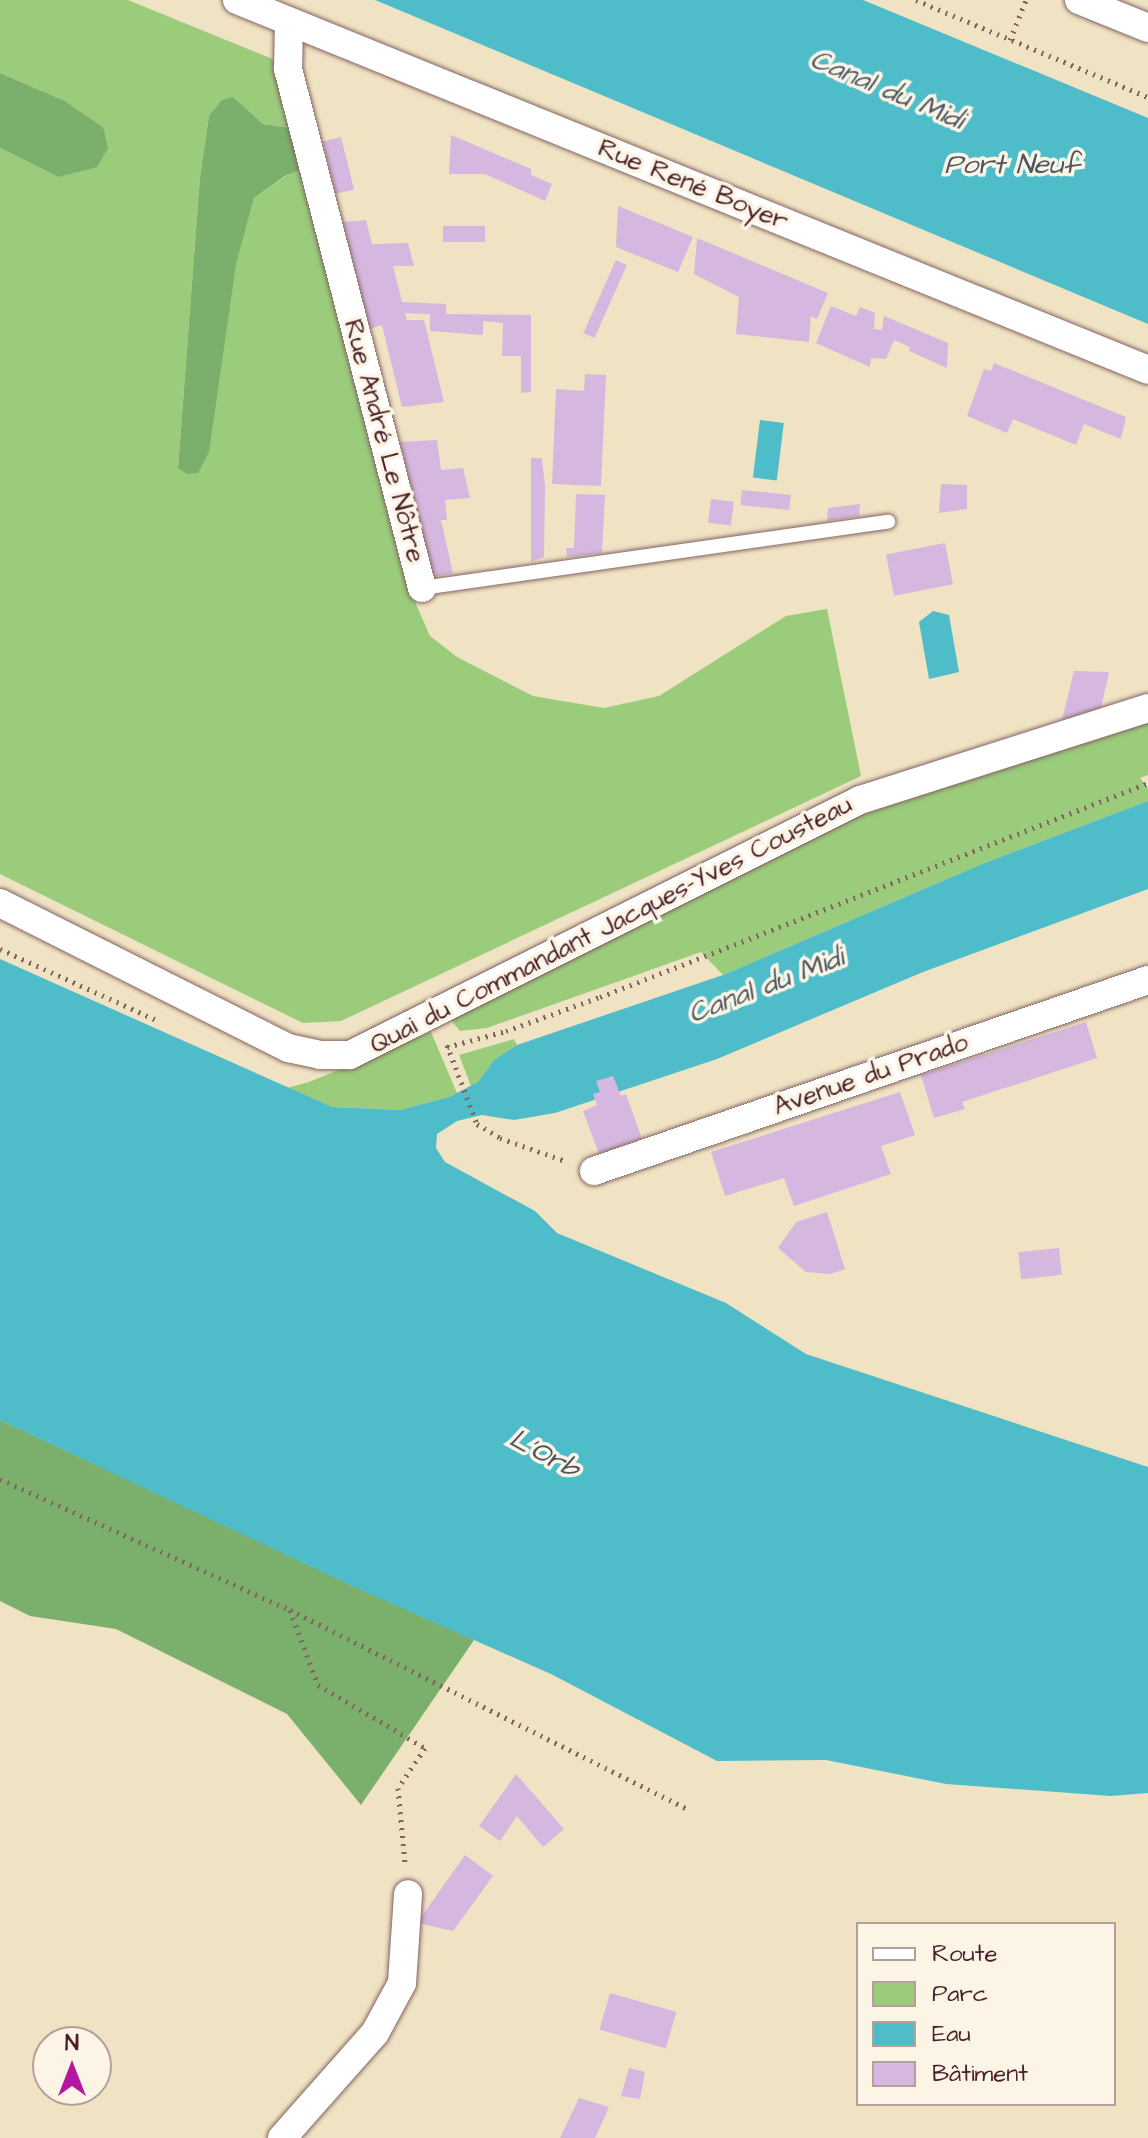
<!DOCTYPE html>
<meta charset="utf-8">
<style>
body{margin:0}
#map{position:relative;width:1148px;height:2138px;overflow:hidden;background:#f0e3c4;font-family:"Architects Daughter",sans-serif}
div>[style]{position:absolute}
.green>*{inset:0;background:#9acc7c}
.forest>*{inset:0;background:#7bb06c}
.water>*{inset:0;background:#4fbcca;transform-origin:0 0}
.building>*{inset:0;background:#d5b7df;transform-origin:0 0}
.path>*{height:5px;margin-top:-2.5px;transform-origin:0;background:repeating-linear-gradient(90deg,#846461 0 2px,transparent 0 8px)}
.roads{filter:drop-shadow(0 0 2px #846461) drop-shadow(0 0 2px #846461)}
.lane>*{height:14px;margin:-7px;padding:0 7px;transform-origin:7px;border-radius:7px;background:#fff}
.street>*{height:28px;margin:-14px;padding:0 14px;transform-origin:14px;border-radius:14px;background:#fff}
span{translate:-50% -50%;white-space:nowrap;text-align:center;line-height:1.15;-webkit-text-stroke:7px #fcf5e5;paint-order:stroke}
.street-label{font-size:26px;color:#4a1f2b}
.water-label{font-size:28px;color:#4c5663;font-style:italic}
.legend{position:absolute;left:856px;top:1922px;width:260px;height:184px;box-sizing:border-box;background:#fcf5e5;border:2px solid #b59f9b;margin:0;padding:10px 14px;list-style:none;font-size:24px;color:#4a1f2b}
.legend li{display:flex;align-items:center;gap:16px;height:40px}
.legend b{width:40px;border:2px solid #b59f9b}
.north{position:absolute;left:32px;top:2026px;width:80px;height:80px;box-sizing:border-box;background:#fcf5e5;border:2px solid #b59f9b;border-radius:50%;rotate:0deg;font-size:22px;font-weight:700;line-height:32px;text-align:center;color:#4a1f2b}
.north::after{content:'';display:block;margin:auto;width:28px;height:36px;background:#b5179e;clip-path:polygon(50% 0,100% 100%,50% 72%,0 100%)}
</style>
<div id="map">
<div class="green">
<div style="clip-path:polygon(0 0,128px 0,280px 62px,297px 129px,263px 124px,232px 98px,209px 116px,200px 177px,178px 468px,254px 198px,286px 176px,307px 168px,416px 604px,430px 636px,457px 657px,533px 696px,604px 708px,659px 696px,786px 616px,827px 609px,861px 776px,341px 1021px,303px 1023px,0 874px,0 148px,58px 177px,103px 127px,65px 101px,0 73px)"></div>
<div style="clip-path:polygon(1148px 721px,1148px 775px,1140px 778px,1148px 788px,1148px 801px,982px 864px,723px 975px,701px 952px,487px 1028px,460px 1031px,451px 1020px,858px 816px)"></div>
<div style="clip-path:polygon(431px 1032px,457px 1093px,449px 1097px,400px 1110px,332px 1107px,287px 1088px,309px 1082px)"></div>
<div style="clip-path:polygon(514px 1039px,517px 1045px,494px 1060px,478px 1082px,471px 1086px,459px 1055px)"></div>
</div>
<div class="forest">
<div style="clip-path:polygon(0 73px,65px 101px,103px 127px,108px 148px,97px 167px,58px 177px,0 148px)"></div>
<div style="clip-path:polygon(233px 97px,263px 124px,297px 129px,307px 168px,285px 176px,254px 198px,236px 264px,209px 452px,198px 473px,187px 474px,178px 468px,200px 177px,209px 116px,222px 100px)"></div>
<div style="clip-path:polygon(0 1420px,474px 1640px,361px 1805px,287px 1714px,116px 1629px,30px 1616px,0 1601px)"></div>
</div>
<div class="water">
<div style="clip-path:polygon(375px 0,863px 0,1148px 118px,1148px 324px)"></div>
<div style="left:760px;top:420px;width:24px;height:58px;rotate:7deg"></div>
<div style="clip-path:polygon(933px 611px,949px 615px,959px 672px,929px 679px,919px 622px)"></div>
<div style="clip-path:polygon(1148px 801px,1148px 889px,923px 972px,717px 1059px,555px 1113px,514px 1120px,482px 1115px,457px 1121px,437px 1134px,436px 1148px,445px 1162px,535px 1211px,557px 1233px,726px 1303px,806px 1354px,1148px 1467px,1148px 1793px,1111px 1796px,946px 1784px,826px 1760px,717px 1761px,551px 1674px,354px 1587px,0 1420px,0 959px,332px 1107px,400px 1110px,449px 1097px,478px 1082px,494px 1060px,517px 1045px,723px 975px,982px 864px)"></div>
</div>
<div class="building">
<div style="clip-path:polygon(451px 135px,531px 169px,531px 175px,552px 184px,545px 201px,485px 174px,449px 174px)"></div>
<div style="left:341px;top:137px;width:54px;height:19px;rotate:76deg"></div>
<div style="clip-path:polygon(618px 206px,693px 237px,678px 272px,616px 247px)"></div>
<div style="clip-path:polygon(366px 220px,372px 244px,408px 243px,414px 266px,393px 266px,402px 302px,446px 304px,446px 314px,531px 315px,531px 392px,521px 393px,521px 356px,502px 356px,503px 323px,483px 321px,483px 335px,430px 331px,430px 314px,405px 313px,407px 320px,424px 320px,444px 402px,402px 407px,382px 325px,370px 329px,343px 222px)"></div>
<div style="left:443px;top:226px;width:42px;height:16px"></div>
<div style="clip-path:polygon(697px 238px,828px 293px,817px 319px,811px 316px,809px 342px,736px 334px,739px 297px,694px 274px)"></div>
<div style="left:616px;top:260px;width:12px;height:80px;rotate:24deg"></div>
<div style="clip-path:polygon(831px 306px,856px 316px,860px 307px,875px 313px,874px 329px,882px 330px,884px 316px,948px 343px,947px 368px,909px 351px,910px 347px,894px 340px,886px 359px,871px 358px,870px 367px,816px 343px)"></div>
<div style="clip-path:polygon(994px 363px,1126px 417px,1121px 439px,1084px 424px,1076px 445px,1013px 419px,1007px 433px,967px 416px,984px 369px,991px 371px)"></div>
<div style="clip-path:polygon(585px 374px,606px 375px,601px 486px,552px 484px,556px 389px,584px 391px)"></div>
<div style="clip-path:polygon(437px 440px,441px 470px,463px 468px,470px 498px,445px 500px,447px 520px,441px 520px,453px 573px,437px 576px,432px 573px,400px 442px)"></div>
<div style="clip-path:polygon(531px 458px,542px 458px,545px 486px,544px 557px,531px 562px)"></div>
<div style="clip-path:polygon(941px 484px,967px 485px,967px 509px,939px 513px)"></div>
<div style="left:742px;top:490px;width:49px;height:15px;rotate:6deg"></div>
<div style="clip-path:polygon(576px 494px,605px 495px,602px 553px,567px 557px,566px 548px,574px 548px)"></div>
<div style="left:711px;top:499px;width:23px;height:24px;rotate:7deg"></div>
<div style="clip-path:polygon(860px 504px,859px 516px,827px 521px,828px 508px)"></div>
<div style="left:945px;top:543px;width:42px;height:60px;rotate:79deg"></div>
<div style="clip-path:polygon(1074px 671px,1109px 672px,1101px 708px,1062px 720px)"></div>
<div style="clip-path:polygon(1086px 1022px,1097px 1058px,962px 1102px,965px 1109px,934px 1118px,921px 1075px)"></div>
<div style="clip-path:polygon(613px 1076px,621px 1096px,626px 1094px,642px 1139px,599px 1154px,583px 1111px,597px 1105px,593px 1094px,600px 1092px,596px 1081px)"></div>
<div style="clip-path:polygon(900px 1092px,915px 1135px,881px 1146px,891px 1174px,794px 1206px,784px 1178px,725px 1196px,711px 1152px)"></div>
<div style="clip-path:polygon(827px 1212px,845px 1269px,831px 1274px,806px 1272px,778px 1248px,796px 1222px)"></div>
<div style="left:1059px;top:1248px;width:27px;height:41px;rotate:84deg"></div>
<div style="clip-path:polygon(516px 1774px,564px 1829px,543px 1847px,517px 1816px,500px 1841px,479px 1826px)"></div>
<div style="clip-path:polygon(465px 1855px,493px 1876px,453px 1931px,417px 1923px)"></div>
<div style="left:610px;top:1993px;width:69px;height:38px;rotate:16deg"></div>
<div style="clip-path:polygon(629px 2068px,645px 2072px,640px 2099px,621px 2096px)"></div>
<div style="clip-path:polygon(579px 2098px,609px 2107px,595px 2138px,560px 2138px)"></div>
</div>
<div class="path">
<div style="left:916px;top:0;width:251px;rotate:22.7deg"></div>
<div style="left:1010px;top:40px;width:43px;rotate:-68.2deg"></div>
<div style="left:0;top:949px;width:175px;rotate:24.4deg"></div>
<div style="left:447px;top:1045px;width:85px;rotate:69.2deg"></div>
<div style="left:477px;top:1124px;width:27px;rotate:31deg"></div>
<div style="left:500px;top:1138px;width:70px;rotate:19.2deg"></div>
<div style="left:447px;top:1047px;width:61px;rotate:-15.2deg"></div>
<div style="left:506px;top:1031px;width:100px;rotate:-19.9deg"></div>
<div style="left:600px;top:997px;width:588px;rotate:-21.33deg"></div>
<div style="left:0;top:1479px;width:318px;rotate:24.3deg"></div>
<div style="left:290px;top:1610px;width:80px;rotate:69.5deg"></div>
<div style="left:318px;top:1685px;width:124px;rotate:30.5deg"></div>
<div style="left:425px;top:1748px;width:48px;rotate:124deg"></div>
<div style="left:398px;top:1788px;width:76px;rotate:84.7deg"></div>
<div style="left:290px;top:1610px;width:443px;rotate:26.6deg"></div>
</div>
<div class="roads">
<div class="lane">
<div style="left:422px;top:588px;width:471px;rotate:-8.1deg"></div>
</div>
<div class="street">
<div style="left:237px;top:0;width:983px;rotate:22.1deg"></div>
<div style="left:1079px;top:0;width:74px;rotate:22.1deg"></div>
<div style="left:289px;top:22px;width:47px;rotate:91.2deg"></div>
<div style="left:288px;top:69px;width:536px;rotate:75.52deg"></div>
<div style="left:0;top:903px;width:322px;rotate:26.7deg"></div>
<div style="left:288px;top:1048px;width:33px;rotate:12deg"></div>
<div style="left:320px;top:1055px;width:30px"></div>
<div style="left:350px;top:1055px;width:570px;rotate:-26.57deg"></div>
<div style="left:860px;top:800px;width:302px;rotate:-17.7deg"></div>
<div style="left:594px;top:1171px;width:586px;rotate:-19.02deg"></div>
<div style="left:282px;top:2138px;width:140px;rotate:-48.5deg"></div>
<div style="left:375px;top:2033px;width:57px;rotate:-61.6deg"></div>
<div style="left:402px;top:1983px;width:89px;rotate:-86.1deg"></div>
</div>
</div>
<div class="street-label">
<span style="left:693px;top:185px;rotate:22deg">Rue René Boyer</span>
<span style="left:384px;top:441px;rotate:75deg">Rue André Le Nôtre</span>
<span style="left:611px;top:925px;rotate:-27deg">Quai du Commandant Jacques-Yves Cousteau</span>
<span style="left:871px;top:1075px;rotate:-19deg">Avenue du Prado</span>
</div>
<div class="water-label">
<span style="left:887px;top:90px;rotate:23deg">Canal du Midi</span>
<span style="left:1012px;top:165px">Port Neuf</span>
<span style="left:766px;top:986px;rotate:-21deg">Canal du Midi</span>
<span style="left:544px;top:1454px;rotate:28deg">L'Orb</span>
</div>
<ul class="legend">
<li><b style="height:10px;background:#fff"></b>Route</li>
<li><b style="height:22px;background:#9acc7c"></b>Parc</li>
<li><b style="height:22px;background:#4fbcca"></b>Eau</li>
<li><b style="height:22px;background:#d5b7df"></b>Bâtiment</li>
</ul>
<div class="north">N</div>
</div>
